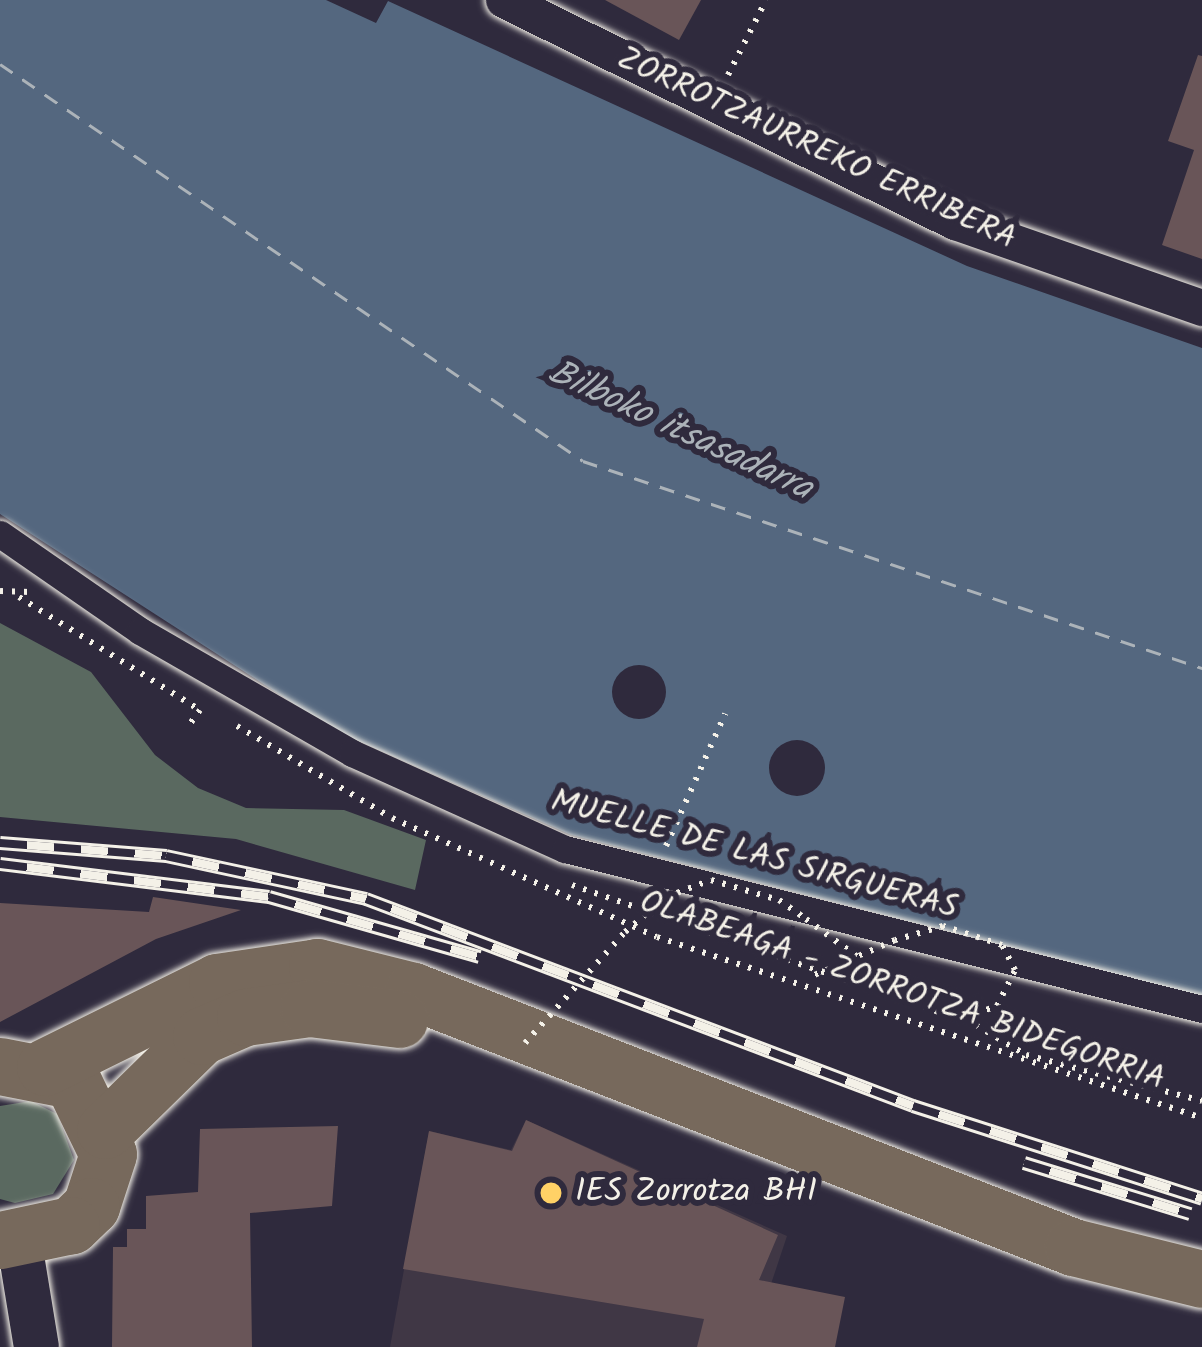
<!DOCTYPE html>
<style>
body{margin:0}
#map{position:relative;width:1202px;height:1347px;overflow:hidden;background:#2f2a3d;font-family:Kalam,sans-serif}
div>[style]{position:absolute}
.built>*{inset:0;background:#403745}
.green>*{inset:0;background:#5a6960}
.water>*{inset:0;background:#54677f}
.pier>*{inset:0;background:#2f2a3d}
.round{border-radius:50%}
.ferry>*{height:3px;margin-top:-1.5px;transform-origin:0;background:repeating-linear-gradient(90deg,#acb3b9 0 15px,transparent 0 27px)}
.building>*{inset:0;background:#695558}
.path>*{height:6px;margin-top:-3px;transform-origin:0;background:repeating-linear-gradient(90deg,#f4f1e8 0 3px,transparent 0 12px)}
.roads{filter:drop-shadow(0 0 3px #f4f1e8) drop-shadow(0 0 3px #f4f1e8)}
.pedestrian>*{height:27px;margin:-13.5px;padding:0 13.5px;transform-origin:13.5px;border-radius:13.5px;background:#2f2a3d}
.minor>*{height:36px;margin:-18px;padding:0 18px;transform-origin:18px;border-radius:18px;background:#2f2a3d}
.tertiary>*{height:45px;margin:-22.5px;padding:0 22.5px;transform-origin:22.5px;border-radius:22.5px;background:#2f2a3d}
.primary>*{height:57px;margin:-28.5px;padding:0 28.5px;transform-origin:28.5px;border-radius:28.5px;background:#77695c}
.rail>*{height:14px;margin-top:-7px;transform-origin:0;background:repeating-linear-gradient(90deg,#2f2a3d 0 27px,#f4f1e8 0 54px);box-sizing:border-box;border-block:3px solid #f4f1e8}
.path-bridge>*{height:6px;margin-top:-3px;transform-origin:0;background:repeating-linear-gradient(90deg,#f4f1e8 0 3px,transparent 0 12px)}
.dots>*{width:33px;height:33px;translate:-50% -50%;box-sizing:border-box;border:6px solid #2f2a3d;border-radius:50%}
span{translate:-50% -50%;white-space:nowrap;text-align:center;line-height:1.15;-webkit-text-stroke:12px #2f2a3d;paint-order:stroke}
.street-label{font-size:33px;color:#f4f1e8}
.poi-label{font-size:33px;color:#f4f1e8}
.left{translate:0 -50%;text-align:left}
.water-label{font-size:36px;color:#acb3b9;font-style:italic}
</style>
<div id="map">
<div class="built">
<div style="clip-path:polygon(526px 1120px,787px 1236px,750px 1347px,390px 1347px,429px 1131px,511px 1150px)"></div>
</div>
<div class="green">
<div style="clip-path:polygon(0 623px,91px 672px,155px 755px,198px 788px,246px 808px,344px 810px,426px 840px,415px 890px,236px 839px,0 817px)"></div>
<div style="clip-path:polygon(31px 1101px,57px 1114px,74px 1160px,53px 1194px,15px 1203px,0 1199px,0 1106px)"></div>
</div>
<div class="water">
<div style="clip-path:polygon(0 0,326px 0,376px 23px,388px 1px,967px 266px,1202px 348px,1202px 996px,571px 835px,336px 731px,0 514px)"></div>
</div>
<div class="pier">
<div class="round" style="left:612px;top:665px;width:54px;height:54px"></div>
<div class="round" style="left:769px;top:740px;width:56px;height:56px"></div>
</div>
<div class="ferry">
<div style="left:0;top:64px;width:705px;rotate:34.25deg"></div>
<div style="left:583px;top:461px;width:653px;rotate:18.49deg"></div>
</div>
<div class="building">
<div style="clip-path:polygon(605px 0,701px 0,679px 40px)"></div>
<div style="clip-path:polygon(1198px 55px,1202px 56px,1202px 259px,1162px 245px,1194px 150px,1168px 141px)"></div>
<div style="clip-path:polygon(153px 897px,241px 910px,156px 939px,0 1022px,0 903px,149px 912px)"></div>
<div style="clip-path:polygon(526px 1120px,778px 1235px,759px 1280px,845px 1297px,835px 1347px,697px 1347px,704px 1319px,403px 1269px,429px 1131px,512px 1151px)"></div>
<div style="clip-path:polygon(338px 1126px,332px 1206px,250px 1213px,252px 1347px,112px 1347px,113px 1247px,127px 1247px,127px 1229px,146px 1229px,146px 1196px,198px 1192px,200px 1129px)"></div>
</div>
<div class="path">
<div style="left:728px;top:75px;width:84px;rotate:-63.1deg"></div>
<div style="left:0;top:591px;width:30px;rotate:2deg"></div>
<div style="left:19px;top:597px;width:213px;rotate:32deg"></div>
<div style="left:200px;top:710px;width:19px;rotate:126deg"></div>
<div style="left:237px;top:726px;width:180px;rotate:30.7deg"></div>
<div style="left:392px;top:818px;width:290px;rotate:24.2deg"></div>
<div style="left:657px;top:937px;width:574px;rotate:18.37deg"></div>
<div style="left:666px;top:846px;width:145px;rotate:-65.9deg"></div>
<div style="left:572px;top:885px;width:428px;rotate:19.1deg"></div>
<div style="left:976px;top:1025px;width:58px;rotate:31deg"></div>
<div style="left:1026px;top:1055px;width:182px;rotate:14.6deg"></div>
</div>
<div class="roads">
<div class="pedestrian">
<div style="left:0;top:534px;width:170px;rotate:34.7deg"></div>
<div style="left:140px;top:631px;width:245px;rotate:29.9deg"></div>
<div style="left:352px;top:753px;width:234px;rotate:24.3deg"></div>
<div style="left:565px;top:849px;width:657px;rotate:14.1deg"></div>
</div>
<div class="minor">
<div style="left:504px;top:0;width:503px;rotate:26.21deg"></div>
<div style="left:955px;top:222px;width:262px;rotate:19.2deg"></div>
</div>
<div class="tertiary">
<div style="left:19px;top:1243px;width:105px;rotate:80.7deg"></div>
</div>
<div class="primary">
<div style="left:0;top:1066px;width:73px;rotate:11deg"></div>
<div style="left:72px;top:1080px;width:82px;rotate:64.1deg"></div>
<div style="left:108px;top:1154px;width:55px;rotate:108.1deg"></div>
<div style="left:91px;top:1206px;width:28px;rotate:136deg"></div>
<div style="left:71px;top:1225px;width:73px;rotate:168.1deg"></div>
<div style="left:45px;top:1067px;width:192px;rotate:-26.3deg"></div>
<div style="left:217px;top:982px;width:101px;rotate:-8.5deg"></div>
<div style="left:317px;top:967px;width:99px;rotate:14deg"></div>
<div style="left:413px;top:991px;width:708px;rotate:21.2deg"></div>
<div style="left:1073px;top:1247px;width:133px;rotate:13.9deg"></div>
<div style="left:105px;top:1130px;width:134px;rotate:-44.4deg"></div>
<div style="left:201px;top:1036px;width:48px;rotate:-23.4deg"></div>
<div style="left:245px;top:1017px;width:65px;rotate:-8deg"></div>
<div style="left:309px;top:1008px;width:91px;rotate:7deg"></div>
</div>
</div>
<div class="rail">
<div style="left:0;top:843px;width:167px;rotate:4.5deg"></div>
<div style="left:166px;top:856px;width:205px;rotate:12.1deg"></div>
<div style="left:366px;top:899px;width:585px;rotate:20.73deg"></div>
<div style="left:913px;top:1106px;width:304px;rotate:17.8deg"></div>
<div style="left:0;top:864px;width:271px;rotate:7deg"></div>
<div style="left:269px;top:897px;width:219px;rotate:15.9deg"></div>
<div style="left:1024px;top:1163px;width:174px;rotate:17.1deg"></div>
</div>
<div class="path-bridge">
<div style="left:525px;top:1043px;width:149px;rotate:-48deg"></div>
<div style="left:625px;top:932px;width:54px;rotate:-40.5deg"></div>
<div style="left:666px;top:897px;width:48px;rotate:-20.7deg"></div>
<div style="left:711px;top:880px;width:71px;rotate:16.4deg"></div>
<div style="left:779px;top:900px;width:33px;rotate:35deg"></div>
<div style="left:806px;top:919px;width:94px;rotate:36.4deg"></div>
<div style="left:882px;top:975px;width:41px;rotate:39.1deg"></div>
<div style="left:914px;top:1001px;width:52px;rotate:17.7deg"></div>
<div style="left:964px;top:1017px;width:35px;rotate:-18deg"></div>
<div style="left:997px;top:1006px;width:40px;rotate:-63.4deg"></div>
<div style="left:1015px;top:970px;width:28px;rotate:-117deg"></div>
<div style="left:1002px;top:945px;width:62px;rotate:-162.1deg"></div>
<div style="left:943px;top:926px;width:50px;rotate:163.7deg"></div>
<div style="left:895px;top:940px;width:72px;rotate:156.3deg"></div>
<div style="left:829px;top:969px;width:18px;rotate:158deg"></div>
</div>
<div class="dots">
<div style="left:551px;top:1193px;background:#ffd166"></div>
</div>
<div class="street-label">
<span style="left:816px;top:150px;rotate:25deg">ZORROTZAURREKO ERRIBERA</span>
<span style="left:754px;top:856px;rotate:15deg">MUELLE DE LAS SIRGUERAS</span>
<span style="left:902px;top:992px;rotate:19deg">OLABEAGA - ZORROTZA BIDEGORRIA</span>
</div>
<div class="poi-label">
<span class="left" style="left:575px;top:1193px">IES Zorrotza BHI</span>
</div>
<div class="water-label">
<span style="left:680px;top:431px;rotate:25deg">Bilboko itsasadarra</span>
</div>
</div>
